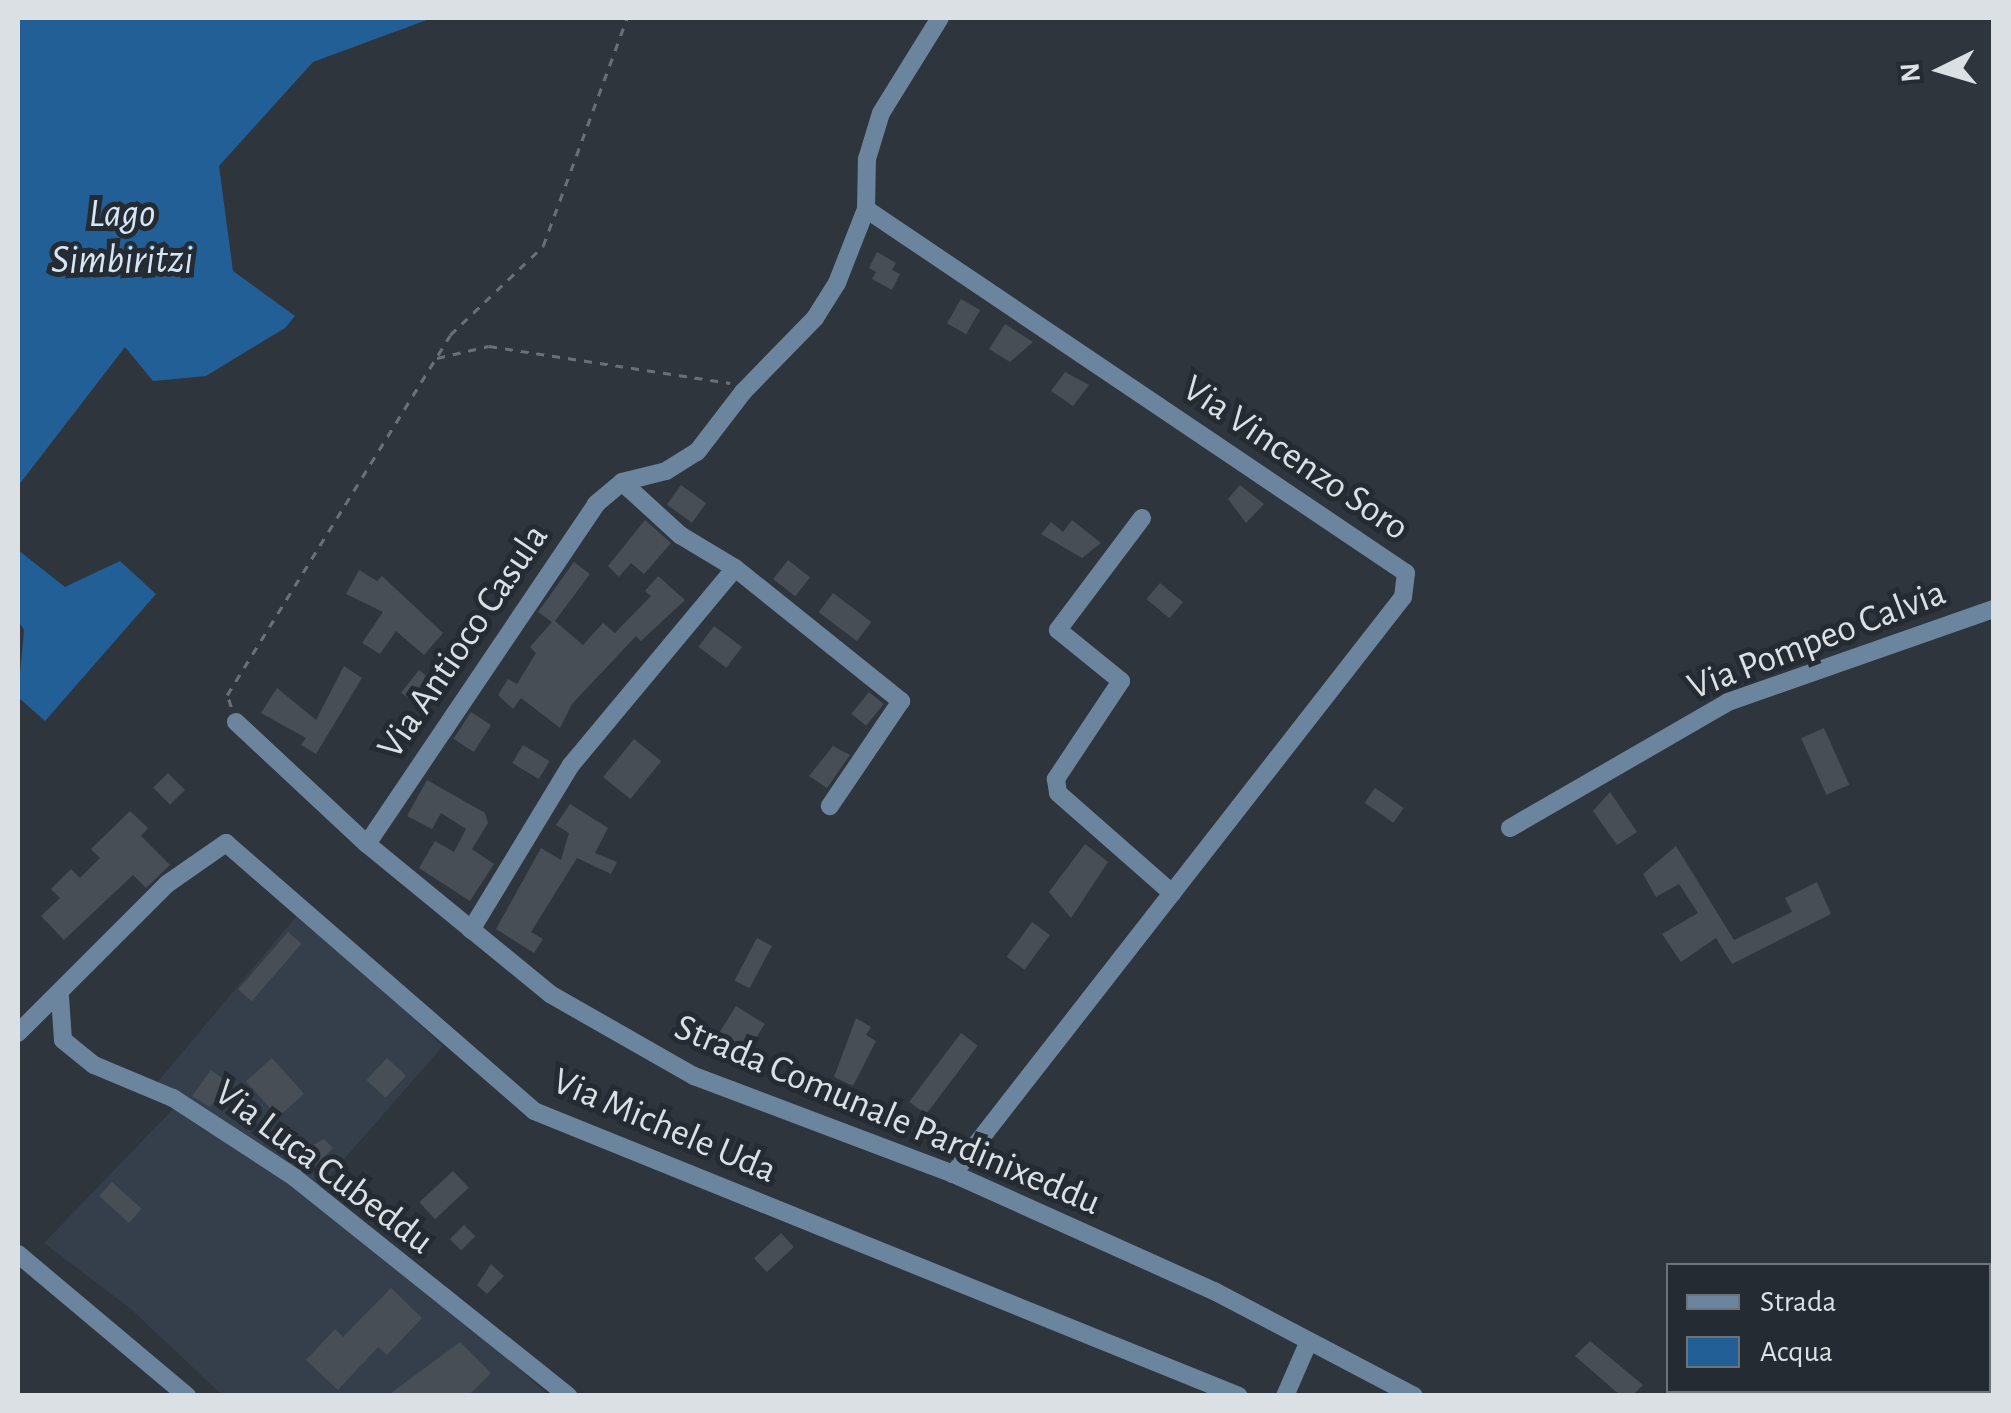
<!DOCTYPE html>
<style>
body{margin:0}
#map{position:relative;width:2011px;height:1413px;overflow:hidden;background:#2f353c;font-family:"Alegreya Sans",sans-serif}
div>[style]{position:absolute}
.built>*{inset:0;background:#343f4b}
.water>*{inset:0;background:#235f97}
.building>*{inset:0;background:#474e56;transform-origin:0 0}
.path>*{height:2.5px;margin-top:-1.25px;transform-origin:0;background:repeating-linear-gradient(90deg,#6b7076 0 8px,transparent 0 16px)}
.street>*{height:18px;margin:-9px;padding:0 9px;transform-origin:9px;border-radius:9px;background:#6c859f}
span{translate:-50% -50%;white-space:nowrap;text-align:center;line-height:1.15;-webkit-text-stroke:10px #252b32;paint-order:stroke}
.street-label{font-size:38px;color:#dbe0e4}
.water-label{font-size:40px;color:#d7e6f7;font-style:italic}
.frame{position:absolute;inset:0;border:20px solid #dbe0e4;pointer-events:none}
.legend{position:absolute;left:1666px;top:1263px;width:325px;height:130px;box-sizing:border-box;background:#252b32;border:2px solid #6e7379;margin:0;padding:12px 18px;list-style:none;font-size:30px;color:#dbe0e4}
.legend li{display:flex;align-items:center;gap:20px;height:50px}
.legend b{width:50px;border:2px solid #6e7379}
.north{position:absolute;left:1891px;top:20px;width:100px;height:100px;-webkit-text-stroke:8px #252b32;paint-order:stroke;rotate:265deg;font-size:28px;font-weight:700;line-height:40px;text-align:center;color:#dbe0e4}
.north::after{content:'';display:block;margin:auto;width:35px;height:45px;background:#dbe0e4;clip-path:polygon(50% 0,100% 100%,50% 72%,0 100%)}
</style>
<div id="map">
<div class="built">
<div style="clip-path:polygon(300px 912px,443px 1046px,318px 1189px,548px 1395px,222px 1395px,131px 1309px,44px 1243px,176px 1106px,151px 1090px)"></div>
</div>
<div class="water">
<div style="clip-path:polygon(18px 18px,432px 18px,313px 62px,219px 166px,233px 271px,295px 316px,285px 328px,206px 376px,153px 381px,125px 347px,18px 486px)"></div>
<div style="clip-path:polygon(18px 550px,65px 587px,120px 561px,156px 594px,45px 721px,18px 697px,24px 630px,18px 620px)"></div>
</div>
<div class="building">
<div style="clip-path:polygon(877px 252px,896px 263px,892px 270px,900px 274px,892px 290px,872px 279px,876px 272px,869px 268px)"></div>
<div style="left:961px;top:299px;width:22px;height:28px;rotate:30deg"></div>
<div style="clip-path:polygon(1005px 324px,1033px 342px,1010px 362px,989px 349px)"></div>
<div style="clip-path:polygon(1065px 372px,1089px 385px,1073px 406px,1051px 391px)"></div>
<div style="left:681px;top:485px;width:31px;height:24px;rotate:36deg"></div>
<div style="clip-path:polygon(1240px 485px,1264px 504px,1246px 523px,1228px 499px)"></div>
<div style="clip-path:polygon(645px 520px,671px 543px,644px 574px,631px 563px,619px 577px,608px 566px)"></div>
<div style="clip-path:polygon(1072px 520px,1101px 543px,1082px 558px,1041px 534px,1051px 522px,1063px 532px)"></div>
<div style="left:788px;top:560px;width:28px;height:24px;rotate:38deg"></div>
<div style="clip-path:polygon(574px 562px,590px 574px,555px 621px,583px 645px,603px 623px,615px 633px,651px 596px,645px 591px,658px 576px,685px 600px,641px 641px,636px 636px,572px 704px,560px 728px,521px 698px,513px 709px,498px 695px,508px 679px,517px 684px,536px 653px,530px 647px,552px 622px,538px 612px)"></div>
<div style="clip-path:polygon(359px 570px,377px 581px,382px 576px,443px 633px,424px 655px,396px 631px,380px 654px,362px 643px,383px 612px,346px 594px)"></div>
<div style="left:1160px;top:583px;width:30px;height:21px;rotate:40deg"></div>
<div style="left:833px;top:593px;width:48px;height:24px;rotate:37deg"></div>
<div style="left:714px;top:626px;width:35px;height:26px;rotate:37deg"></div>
<div style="clip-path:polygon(344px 666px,362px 678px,316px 754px,301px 745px,306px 738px,261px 713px,277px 688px,316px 720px)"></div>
<div style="left:419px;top:670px;width:23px;height:29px;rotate:38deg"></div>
<div style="left:869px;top:692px;width:19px;height:28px;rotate:39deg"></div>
<div style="left:471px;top:712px;width:24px;height:32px;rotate:33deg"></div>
<div style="left:1824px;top:728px;width:62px;height:25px;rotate:66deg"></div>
<div style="left:634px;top:739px;width:35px;height:49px;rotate:39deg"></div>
<div style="left:523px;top:745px;width:31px;height:21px;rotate:31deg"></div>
<div style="clip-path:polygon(833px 746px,850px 755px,827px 788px,809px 776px)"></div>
<div style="left:168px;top:773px;width:24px;height:21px;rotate:45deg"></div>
<div style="clip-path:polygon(427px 780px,485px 813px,488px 823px,472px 849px,494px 864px,470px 901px,419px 868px,435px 841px,454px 852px,466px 829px,441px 813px,432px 829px,407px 816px)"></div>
<div style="left:1375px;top:788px;width:35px;height:18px;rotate:35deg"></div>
<div style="clip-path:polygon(1610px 792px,1637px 832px,1617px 845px,1593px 811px)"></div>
<div style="clip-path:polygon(570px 804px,608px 828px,595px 853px,617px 862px,611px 874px,577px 858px,531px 932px,543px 939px,534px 953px,496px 929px,541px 848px,561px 860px,569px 833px,556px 825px)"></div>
<div style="clip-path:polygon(130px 811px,148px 828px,141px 836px,170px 865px,146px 888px,133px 875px,64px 940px,41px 916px,60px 898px,51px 889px,71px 869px,80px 878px,100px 858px,91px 849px)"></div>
<div style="clip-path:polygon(1085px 844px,1108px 862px,1071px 918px,1049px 892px)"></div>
<div style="clip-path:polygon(1676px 846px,1734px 940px,1792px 912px,1785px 898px,1817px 882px,1831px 914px,1732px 964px,1716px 938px,1681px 962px,1662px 934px,1698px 913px,1679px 884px,1656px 897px,1643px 874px)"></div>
<div style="left:1032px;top:922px;width:22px;height:43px;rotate:36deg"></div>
<div style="left:288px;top:932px;width:18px;height:76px;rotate:41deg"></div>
<div style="left:757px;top:938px;width:17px;height:48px;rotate:28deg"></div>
<div style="left:736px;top:1006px;width:34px;height:42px;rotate:32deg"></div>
<div style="clip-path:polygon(856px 1018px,871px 1027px,866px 1035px,876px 1041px,853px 1086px,834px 1077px)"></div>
<div style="left:961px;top:1033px;width:21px;height:86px;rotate:37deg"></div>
<div style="left:272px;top:1058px;width:48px;height:35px;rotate:48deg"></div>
<div style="left:387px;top:1058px;width:26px;height:30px;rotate:43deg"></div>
<div style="clip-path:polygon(211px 1070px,230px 1084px,210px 1107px,192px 1096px)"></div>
<div style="clip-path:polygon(324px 1139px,333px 1148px,314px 1167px,300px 1152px)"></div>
<div style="left:453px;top:1171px;width:23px;height:46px;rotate:47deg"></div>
<div style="left:112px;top:1182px;width:40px;height:19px;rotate:42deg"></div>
<div style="left:464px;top:1225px;width:16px;height:20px;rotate:45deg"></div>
<div style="left:781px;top:1233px;width:19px;height:37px;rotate:47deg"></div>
<div style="clip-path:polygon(491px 1264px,504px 1276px,487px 1294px,477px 1285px)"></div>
<div style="clip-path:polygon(391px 1288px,422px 1318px,387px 1355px,378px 1347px,338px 1390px,306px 1360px,335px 1329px,343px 1337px)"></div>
<div style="clip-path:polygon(1590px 1341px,1643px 1385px,1632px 1396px,1621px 1396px,1575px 1356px)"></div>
<div style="clip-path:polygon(460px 1342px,491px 1373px,468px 1396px,387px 1396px)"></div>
</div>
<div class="path">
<div style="left:437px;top:358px;width:53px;rotate:-13deg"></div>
<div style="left:489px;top:346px;width:244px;rotate:8.7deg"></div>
<div style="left:231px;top:707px;width:13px;rotate:-108deg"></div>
<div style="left:227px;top:695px;width:423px;rotate:-58.2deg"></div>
<div style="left:450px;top:335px;width:129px;rotate:-43.7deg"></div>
<div style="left:543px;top:246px;width:243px;rotate:-69.8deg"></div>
</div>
<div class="street">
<div style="left:866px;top:209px;width:651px;rotate:33.98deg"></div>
<div style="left:1406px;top:573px;width:24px;rotate:97deg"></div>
<div style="left:1403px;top:597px;width:732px;rotate:127.95deg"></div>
<div style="left:622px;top:482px;width:45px;rotate:-14deg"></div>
<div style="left:666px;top:471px;width:36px;rotate:-32deg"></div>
<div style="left:697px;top:452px;width:76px;rotate:-52.5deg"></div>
<div style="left:743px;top:392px;width:103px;rotate:-45.8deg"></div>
<div style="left:815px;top:318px;width:41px;rotate:-57.8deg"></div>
<div style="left:837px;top:283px;width:79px;rotate:-68.6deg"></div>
<div style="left:866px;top:209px;width:50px;rotate:-88.9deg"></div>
<div style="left:867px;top:159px;width:48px;rotate:-73.1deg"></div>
<div style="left:881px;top:113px;width:112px;rotate:-58.2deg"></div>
<div style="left:1142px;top:518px;width:140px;rotate:126.9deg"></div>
<div style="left:1058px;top:630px;width:81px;rotate:39deg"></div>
<div style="left:1121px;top:681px;width:118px;rotate:123.6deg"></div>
<div style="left:1056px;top:779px;width:14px;rotate:82deg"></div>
<div style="left:1058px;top:793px;width:152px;rotate:41.3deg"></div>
<div style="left:236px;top:722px;width:179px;rotate:43deg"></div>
<div style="left:367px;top:844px;width:237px;rotate:39.3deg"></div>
<div style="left:550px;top:994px;width:166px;rotate:29.7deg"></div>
<div style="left:694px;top:1076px;width:282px;rotate:20.7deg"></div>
<div style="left:958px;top:1176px;width:281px;rotate:24.2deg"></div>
<div style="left:1214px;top:1291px;width:226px;rotate:27.7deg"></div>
<div style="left:1510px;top:828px;width:252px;rotate:-30deg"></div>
<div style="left:1728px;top:702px;width:282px;rotate:-19.3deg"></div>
<div style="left:367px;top:844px;width:410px;rotate:-56deg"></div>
<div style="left:596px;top:504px;width:34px;rotate:-40deg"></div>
<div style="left:622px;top:482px;width:79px;rotate:42.4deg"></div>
<div style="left:680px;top:535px;width:64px;rotate:31deg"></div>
<div style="left:471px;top:930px;width:193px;rotate:-58.8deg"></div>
<div style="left:571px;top:765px;width:256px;rotate:-50.2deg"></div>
<div style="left:735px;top:568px;width:213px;rotate:38.7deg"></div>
<div style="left:901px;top:701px;width:127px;rotate:124.1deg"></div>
<div style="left:60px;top:997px;width:43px;rotate:86deg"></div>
<div style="left:63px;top:1040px;width:40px;rotate:39deg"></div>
<div style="left:94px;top:1065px;width:86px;rotate:22.7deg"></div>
<div style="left:173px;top:1098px;width:145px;rotate:33.1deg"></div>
<div style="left:294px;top:1177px;width:351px;rotate:38.6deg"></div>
<div style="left:18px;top:1033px;width:211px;rotate:-45deg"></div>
<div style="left:167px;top:884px;width:72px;rotate:-34.8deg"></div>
<div style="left:226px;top:843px;width:408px;rotate:41deg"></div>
<div style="left:534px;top:1111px;width:760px;rotate:22.01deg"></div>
<div style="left:18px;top:1254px;width:221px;rotate:40deg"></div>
<div style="left:1285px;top:1396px;width:58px;rotate:-66.5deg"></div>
</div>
<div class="street-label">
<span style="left:1295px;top:459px;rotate:34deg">Via Vincenzo Soro</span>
<span style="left:1817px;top:641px;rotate:-21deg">Via Pompeo Calvia</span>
<span style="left:464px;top:642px;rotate:-56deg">Via Antioco Casula</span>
<span style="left:887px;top:1116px;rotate:23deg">Strada Comunale Pardinixeddu</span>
<span style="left:664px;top:1127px;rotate:23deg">Via Michele Uda</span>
<span style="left:323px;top:1168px;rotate:37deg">Via Luca Cubeddu</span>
</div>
<div class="water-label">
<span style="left:122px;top:237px">Lago<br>Simbiritzi</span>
</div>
<div class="frame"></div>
<ul class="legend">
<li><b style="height:12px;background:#6c859f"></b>Strada</li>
<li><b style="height:28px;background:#235f97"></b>Acqua</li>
</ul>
<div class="north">N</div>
</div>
